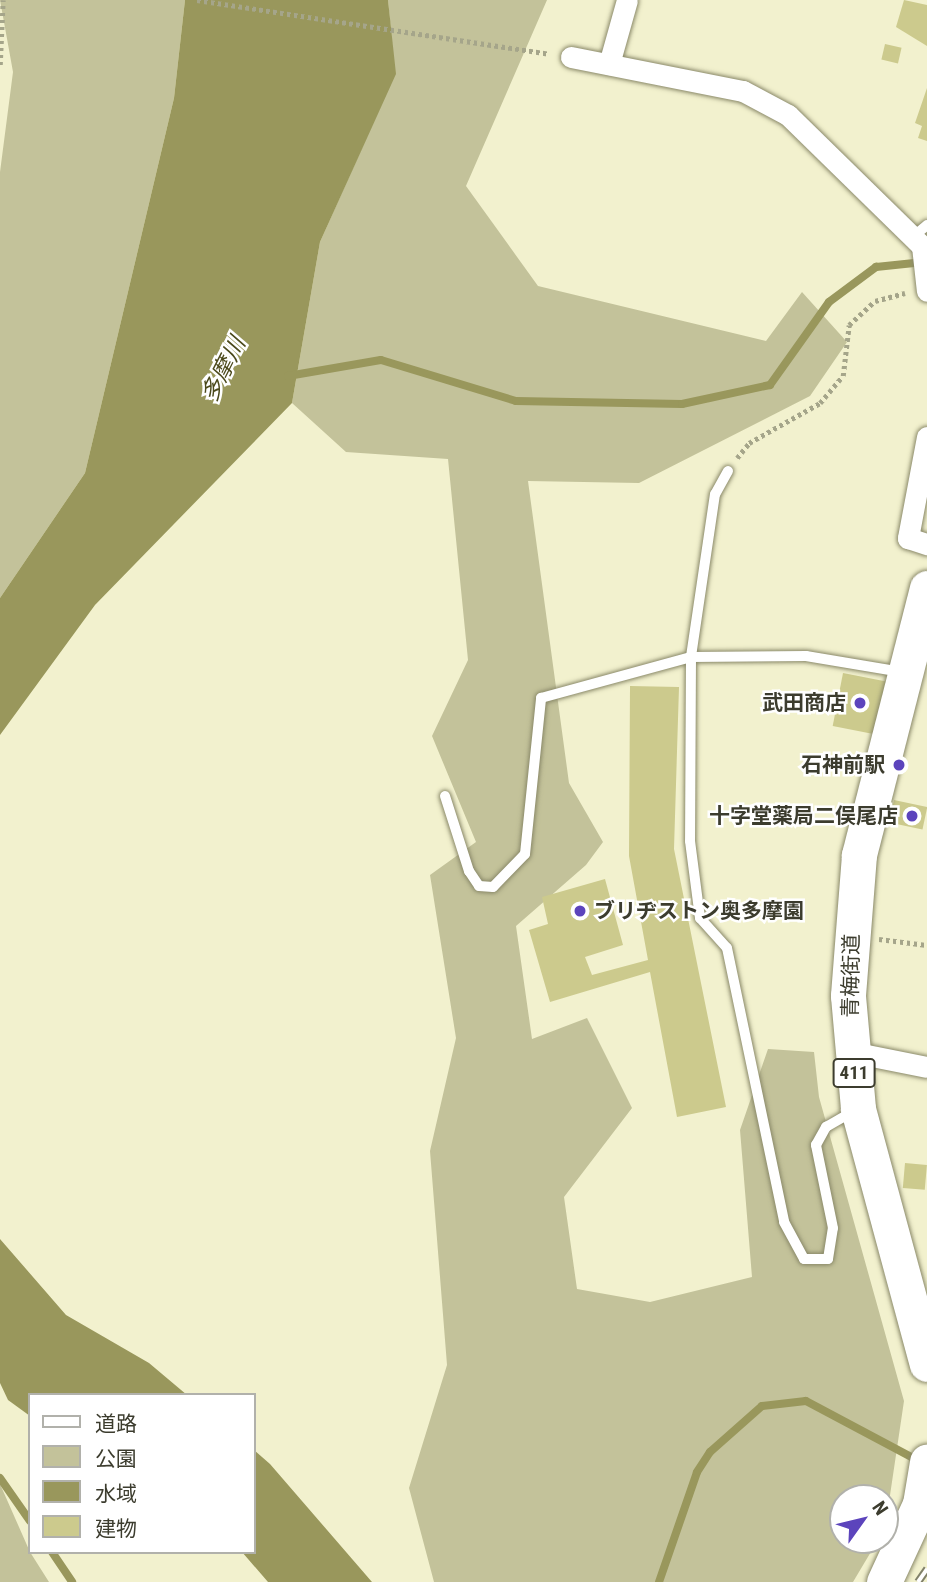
<!DOCTYPE html>
<meta charset="utf-8">
<style>
body{margin:0}
#map{position:relative;width:927px;height:1582px;overflow:hidden;background:#f2f1ce;font-family:"Roboto Condensed","Noto Sans JP",sans-serif}
div>[style]{position:absolute}
.green>*{inset:0;background:#c3c29a}
.water>*{inset:0;background:#99975c}
.stream>*{height:8px;margin:-4px;padding:0 4px;transform-origin:4px;border-radius:4px;background:#99975c}
.building>*{inset:0;background:#ccca8d;transform-origin:0 0}
.path>*{height:4.5px;margin-top:-2.25px;transform-origin:0;background:repeating-linear-gradient(90deg,#a5a58a 0 3.5px,transparent 0 7px)}
.roads{filter:drop-shadow(0 0 2px #8a8969) drop-shadow(0 0 2px #8a8969)}
.service>*{height:10px;margin:-5px;padding:0 5px;transform-origin:5px;border-radius:5px;background:#fff}
.minor>*{height:21px;margin:-10.5px;padding:0 10.5px;transform-origin:10.5px;border-radius:10.5px;background:#fff}
.trunk>*{height:35px;margin:-17.5px;padding:0 17.5px;transform-origin:17.5px;border-radius:17.5px;background:#fff}
.rail>*{height:8px;margin-top:-4px;transform-origin:0;background:repeating-linear-gradient(90deg,#fff 0 16px,#80806a 0 32px);box-sizing:border-box;border-block:2px solid #80806a}
.dots>*{width:19px;height:19px;translate:-50% -50%;box-sizing:border-box;border:4px solid #fff;border-radius:50%}
span{translate:-50% -50%;white-space:nowrap;text-align:center;line-height:1.15;-webkit-text-stroke:5px #fff;paint-order:stroke}
.shield-label span{padding:2px 5px;background:#fff;border:2px solid;border-radius:5px;-webkit-text-stroke-width:0}
.shield-label{font-size:19px;color:#3c3c2e;font-weight:700}
.poi-label{font-size:21px;color:#3c3c2e;font-weight:700}
.right{translate:-100% -50%;text-align:right}
.left{translate:0 -50%;text-align:left}
.street-label{font-size:21px;color:#3c3c2e}
.water-label{font-size:23px;color:#4b491b;font-style:italic}
.legend{position:absolute;left:28px;top:1393px;width:228px;height:161px;box-sizing:border-box;background:#fff;border:2px solid #b1b1ab;margin:0;padding:9px 12px;list-style:none;font-size:21px;color:#3c3c2e}
.legend li{display:flex;align-items:center;gap:14px;height:35px}
.legend b{width:35px;border:2px solid #b1b1ab}
.north{position:absolute;left:829px;top:1484px;width:70px;height:70px;box-sizing:border-box;background:#fff;border:2px solid #b1b1ab;border-radius:50%;rotate:56deg;font-size:19px;font-weight:700;line-height:28px;text-align:center;color:#3c3c2e}
.north::after{content:'';display:block;margin:auto;width:24px;height:32px;background:#5c44bc;clip-path:polygon(50% 0,100% 100%,50% 72%,0 100%)}
</style>
<div id="map">
<div class="green">
<div style="clip-path:polygon(0 0,185px 0,174px 98px,85px 473px,0 598px,0 172px,13px 72px)"></div>
<div style="clip-path:polygon(388px 0,547px 0,466px 186px,538px 286px,766px 341px,802px 292px,847px 342px,810px 396px,639px 483px,528px 481px,569px 783px,603px 842px,586px 865px,516px 926px,532px 1039px,587px 1018px,632px 1108px,564px 1197px,577px 1289px,650px 1302px,752px 1277px,740px 1130px,768px 1049px,814px 1052px,819px 1097px,904px 1401px,885px 1529px,885px 1498px,843px 1498px,843px 1540px,878px 1540px,853px 1582px,434px 1582px,409px 1488px,447px 1365px,430px 1151px,456px 1038px,430px 875px,476px 842px,432px 736px,468px 660px,448px 459px,346px 452px,292px 403px,320px 242px,395px 74px)"></div>
<div style="clip-path:polygon(0 1484px,30px 1552px,49px 1582px,0 1582px)"></div>
</div>
<div class="water">
<div style="clip-path:polygon(185px 0,388px 0,396px 74px,320px 242px,292px 403px,95px 605px,0 735px,0 598px,85px 473px,174px 98px)"></div>
<div style="clip-path:polygon(0 1239px,66px 1315px,149px 1363px,187px 1395px,30px 1395px,30px 1416px,8px 1400px,0 1383px)"></div>
<div style="clip-path:polygon(254px 1450px,270px 1464px,372px 1582px,268px 1582px,242px 1552px,254px 1552px)"></div>
</div>
<div class="stream">
<div style="left:288px;top:376px;width:94px;rotate:-9.8deg"></div>
<div style="left:381px;top:360px;width:141px;rotate:16.9deg"></div>
<div style="left:516px;top:401px;width:166px;rotate:1deg"></div>
<div style="left:682px;top:404px;width:90px;rotate:-12.2deg"></div>
<div style="left:770px;top:385px;width:102px;rotate:-54.6deg"></div>
<div style="left:829px;top:302px;width:59px;rotate:-36.7deg"></div>
<div style="left:876px;top:267px;width:48px;rotate:-5.9deg"></div>
<div style="left:0;top:1478px;width:52px;rotate:55.1deg"></div>
<div style="left:52px;top:1552px;width:36px;rotate:56deg"></div>
<div style="left:659px;top:1582px;width:116px;rotate:-70.9deg"></div>
<div style="left:697px;top:1472px;width:24px;rotate:-57deg"></div>
<div style="left:710px;top:1452px;width:69px;rotate:-41.5deg"></div>
<div style="left:762px;top:1406px;width:44px;rotate:-6.5deg"></div>
<div style="left:806px;top:1401px;width:123px;rotate:28deg"></div>
</div>
<div class="building">
<div style="clip-path:polygon(904px 0,927px 5px,927px 46px,896px 27px)"></div>
<div style="left:885px;top:44px;width:17px;height:16px;rotate:13deg"></div>
<div style="clip-path:polygon(927px 88px,927px 141px,918px 138px,922px 126px,915px 123px)"></div>
<div style="left:843px;top:673px;width:44px;height:54px;rotate:11deg"></div>
<div style="clip-path:polygon(630px 686px,679px 687px,674px 849px,726px 1107px,677px 1117px,650px 972px,550px 1002px,529px 930px,548px 924px,542px 897px,605px 879px,623px 945px,585px 957px,592px 975px,648px 960px,629px 856px)"></div>
<div style="left:894px;top:800px;width:34px;height:23px;rotate:12deg"></div>
<div style="left:905px;top:1163px;width:22px;height:25px;rotate:5deg"></div>
</div>
<div class="path">
<div style="left:197px;top:0;width:356px;rotate:8.7deg"></div>
<div style="left:0;top:65px;width:65px;rotate:-87.4deg"></div>
<div style="left:737px;top:458px;width:19px;rotate:-51deg"></div>
<div style="left:749px;top:443px;width:81px;rotate:-29.4deg"></div>
<div style="left:820px;top:403px;width:35px;rotate:-50deg"></div>
<div style="left:843px;top:376px;width:51px;rotate:-83.3deg"></div>
<div style="left:849px;top:325px;width:35px;rotate:-43deg"></div>
<div style="left:875px;top:301px;width:31px;rotate:-15deg"></div>
<div style="left:879px;top:939px;width:48px;rotate:7.1deg"></div>
</div>
<div class="roads">
<div class="service">
<div style="left:914px;top:236px;width:17px;rotate:-40deg"></div>
<div style="left:728px;top:471px;width:26px;rotate:119deg"></div>
<div style="left:715px;top:494px;width:165px;rotate:98.4deg"></div>
<div style="left:691px;top:657px;width:184px;rotate:90.3deg"></div>
<div style="left:690px;top:841px;width:78px;rotate:82.6deg"></div>
<div style="left:700px;top:918px;width:40px;rotate:48deg"></div>
<div style="left:727px;top:948px;width:280px;rotate:78.2deg"></div>
<div style="left:784px;top:1222px;width:42px;rotate:61.6deg"></div>
<div style="left:804px;top:1259px;width:24px"></div>
<div style="left:828px;top:1259px;width:31px;rotate:-81deg"></div>
<div style="left:833px;top:1228px;width:85px;rotate:-101.6deg"></div>
<div style="left:816px;top:1145px;width:21px;rotate:-61deg"></div>
<div style="left:826px;top:1127px;width:30px;rotate:-30deg"></div>
<div style="left:445px;top:796px;width:79px;rotate:72.3deg"></div>
<div style="left:469px;top:871px;width:18px;rotate:56deg"></div>
<div style="left:479px;top:886px;width:14px;rotate:4deg"></div>
<div style="left:493px;top:887px;width:46px;rotate:-45.9deg"></div>
<div style="left:525px;top:854px;width:157px;rotate:-84.1deg"></div>
<div style="left:541px;top:698px;width:156px;rotate:-15.3deg"></div>
<div style="left:691px;top:657px;width:115px;rotate:-0.5deg"></div>
<div style="left:806px;top:656px;width:97px;rotate:9.5deg"></div>
</div>
<div class="minor">
<div style="left:571px;top:57px;width:175px;rotate:11.2deg"></div>
<div style="left:743px;top:91px;width:51px;rotate:28.1deg"></div>
<div style="left:788px;top:115px;width:187px;rotate:44.4deg"></div>
<div style="left:922px;top:246px;width:45px;rotate:83.7deg"></div>
<div style="left:609px;top:64px;width:66px;rotate:-74.3deg"></div>
<div style="left:927px;top:437px;width:103px;rotate:100.7deg"></div>
<div style="left:908px;top:538px;width:20px;rotate:18deg"></div>
<div style="left:852px;top:1052px;width:76px;rotate:11.3deg"></div>
</div>
<div class="trunk">
<div style="left:927px;top:588px;width:276px;rotate:104.3deg"></div>
<div style="left:859px;top:855px;width:141px;rotate:94.5deg"></div>
<div style="left:848px;top:996px;width:113px;rotate:84.9deg"></div>
<div style="left:858px;top:1109px;width:264px;rotate:74.9deg"></div>
<div style="left:884px;top:1582px;width:86px;rotate:-65.2deg"></div>
<div style="left:920px;top:1504px;width:43px;rotate:-80.5deg"></div>
</div>
</div>
<div class="rail">
<div style="left:918px;top:1582px;width:16px;rotate:-55deg"></div>
</div>
<div class="dots">
<div style="left:860px;top:703px;background:#5c44bc"></div>
<div style="left:899px;top:765px;background:#5c44bc"></div>
<div style="left:912px;top:816px;background:#5c44bc"></div>
<div style="left:580px;top:911px;background:#5c44bc"></div>
</div>
<div class="shield-label">
<span style="left:854px;top:1073px">411</span>
</div>
<div class="poi-label">
<span class="right" style="left:846px;top:703px">武田商店</span>
<span class="right" style="left:885px;top:765px">石神前駅</span>
<span class="right" style="left:898px;top:816px">十字堂薬局二俣尾店</span>
<span class="left" style="left:594px;top:911px">ブリヂストン奥多摩園</span>
</div>
<div class="street-label">
<span style="left:851px;top:976px;rotate:-89deg">青梅街道</span>
</div>
<div class="water-label">
<span style="left:224px;top:370px;rotate:-63deg">多摩川</span>
</div>
<ul class="legend">
<li><b style="height:9px;background:#fff"></b>道路</li>
<li><b style="height:19px;background:#c3c29a"></b>公園</li>
<li><b style="height:19px;background:#99975c"></b>水域</li>
<li><b style="height:19px;background:#ccca8d"></b>建物</li>
</ul>
<div class="north">N</div>
</div>
